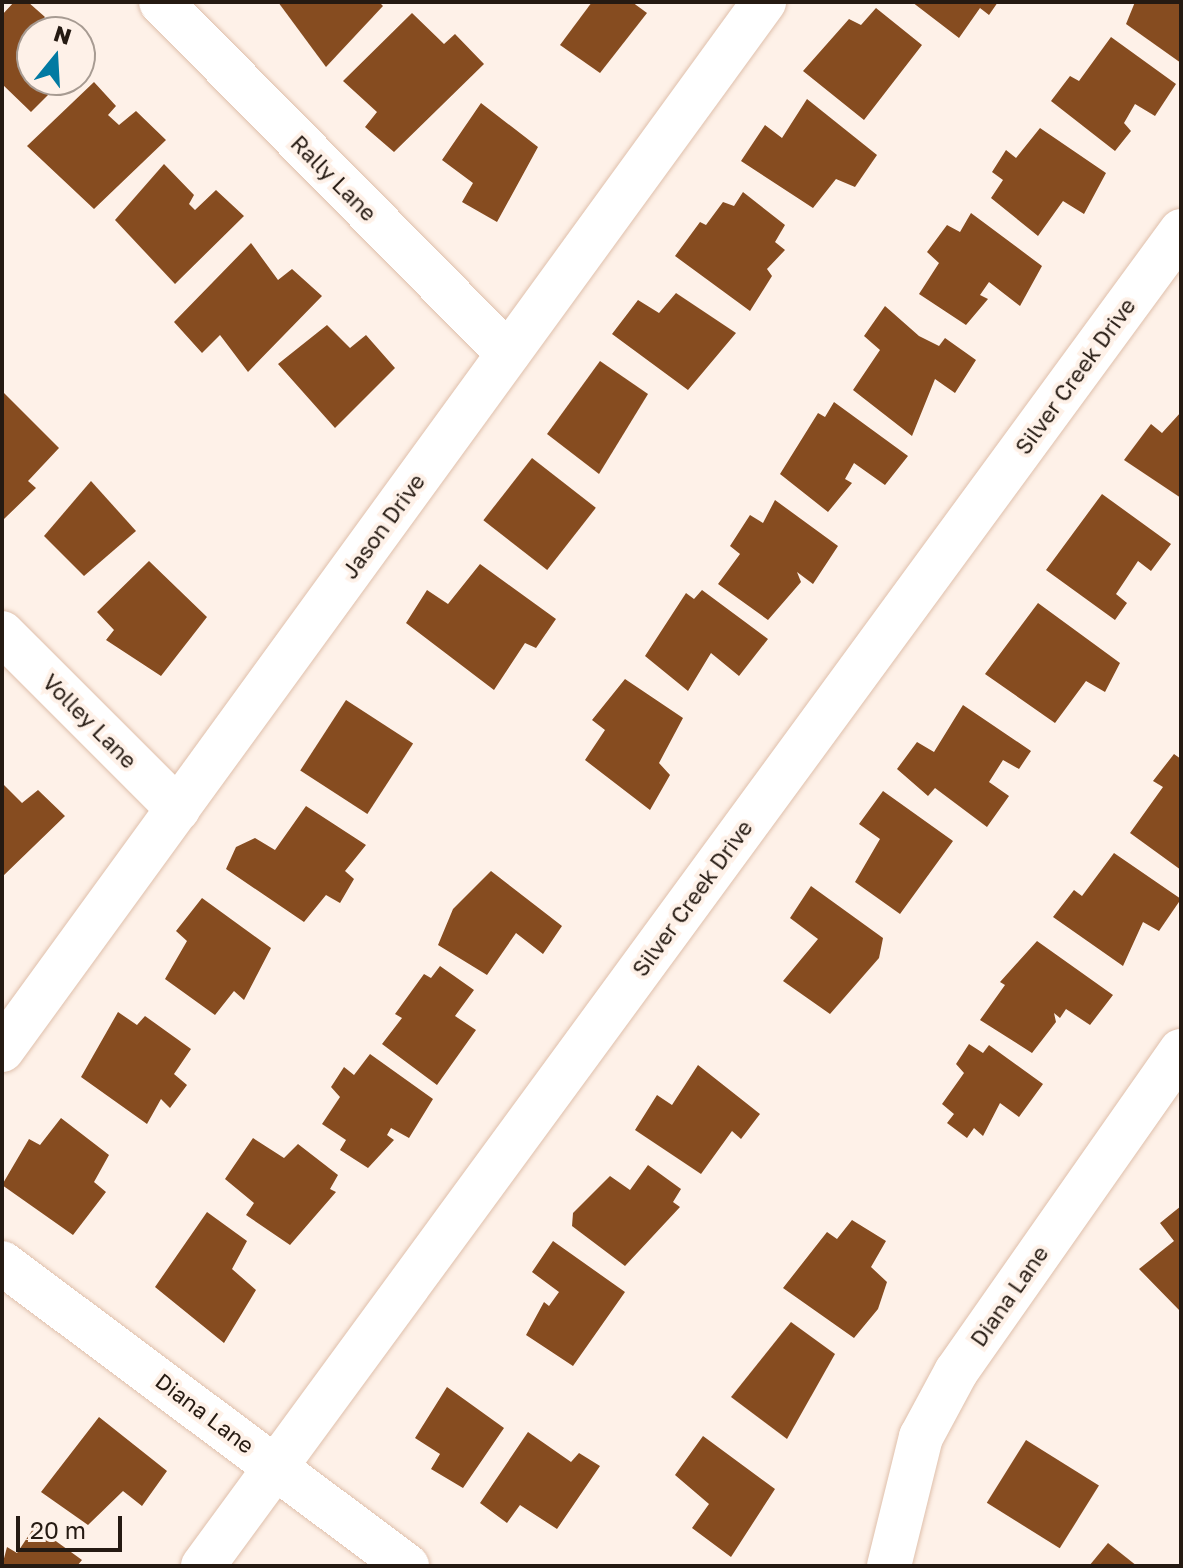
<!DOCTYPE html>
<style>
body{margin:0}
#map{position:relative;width:1183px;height:1568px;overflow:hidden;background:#fef1e8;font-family:"Golos Text",sans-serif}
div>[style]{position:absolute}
.building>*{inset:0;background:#864c20;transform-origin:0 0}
.roads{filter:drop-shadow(0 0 2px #dfc0ac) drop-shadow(0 0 2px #dfc0ac)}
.minor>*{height:44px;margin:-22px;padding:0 22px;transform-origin:22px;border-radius:22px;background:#fff}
span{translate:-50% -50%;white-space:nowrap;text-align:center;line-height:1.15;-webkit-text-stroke:8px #fef1e8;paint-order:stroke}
.street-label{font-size:22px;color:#251a12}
.frame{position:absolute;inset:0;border:4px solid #251a12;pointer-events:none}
.north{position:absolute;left:16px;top:16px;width:80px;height:80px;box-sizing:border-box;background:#fef1e8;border:2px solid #a79b92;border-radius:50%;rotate:18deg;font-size:22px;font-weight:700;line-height:32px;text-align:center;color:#251a12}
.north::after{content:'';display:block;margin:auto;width:28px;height:36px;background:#027aa2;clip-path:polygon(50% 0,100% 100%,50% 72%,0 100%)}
.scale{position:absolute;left:16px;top:1516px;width:106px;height:36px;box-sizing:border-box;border:4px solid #251a12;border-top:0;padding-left:10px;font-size:24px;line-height:28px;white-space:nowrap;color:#251a12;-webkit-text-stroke:6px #fef1e8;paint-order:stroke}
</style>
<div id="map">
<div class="building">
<div style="clip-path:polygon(14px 2px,28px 2px,45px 17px,32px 32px,32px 80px,63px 80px,31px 112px,2px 84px,2px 15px)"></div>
<div style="clip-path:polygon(278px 2px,379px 2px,383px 6px,326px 67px)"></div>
<div style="clip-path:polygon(592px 2px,632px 2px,647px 13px,600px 73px,560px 45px)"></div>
<div style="clip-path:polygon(912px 2px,998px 2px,989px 15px,980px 8px,959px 38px)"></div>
<div style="clip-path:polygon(1135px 2px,1181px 2px,1181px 63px,1126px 24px)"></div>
<div style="clip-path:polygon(876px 8px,922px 45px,864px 120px,803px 71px,849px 19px,861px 25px)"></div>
<div style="clip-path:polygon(412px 13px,444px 44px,455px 34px,484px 64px,394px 152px,365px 127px,377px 112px,343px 81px)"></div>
<div style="clip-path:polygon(1111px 37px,1176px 84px,1155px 116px,1135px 104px,1124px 123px,1131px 131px,1115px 151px,1051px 101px,1070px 76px,1079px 81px)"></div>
<div style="clip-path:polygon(94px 82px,116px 106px,108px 115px,119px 125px,136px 111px,166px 140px,94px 209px,27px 146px)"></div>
<div style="clip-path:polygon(807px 99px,877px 155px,855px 187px,836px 179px,813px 208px,741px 161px,765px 125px,782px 138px)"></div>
<div style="clip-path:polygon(481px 103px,538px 147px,497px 222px,462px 202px,473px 183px,442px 160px)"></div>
<div style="clip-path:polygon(1040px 128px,1106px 173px,1084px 214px,1063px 201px,1038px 236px,991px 198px,1003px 180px,992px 172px,1006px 150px,1016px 158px)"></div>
<div style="clip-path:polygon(164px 164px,194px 195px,189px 204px,195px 210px,216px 190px,244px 216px,175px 284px,115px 220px)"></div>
<div style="clip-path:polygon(743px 192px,785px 225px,775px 242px,785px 250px,767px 269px,772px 276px,750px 311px,675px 256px,700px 222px,706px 225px,723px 202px,734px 206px)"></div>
<div style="clip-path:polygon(971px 213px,1042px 266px,1020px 306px,989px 282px,980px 295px,988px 299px,966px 325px,919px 294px,939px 263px,927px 252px,947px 225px,960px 232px)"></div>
<div style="clip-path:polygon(251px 243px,278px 280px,292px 269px,322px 296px,248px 372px,220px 335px,202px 353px,174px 322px)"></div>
<div style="clip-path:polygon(676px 293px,736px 333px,688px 390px,612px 334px,638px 300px,659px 313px)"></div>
<div style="clip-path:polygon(885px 306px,919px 336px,939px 346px,945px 338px,976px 360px,955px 393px,935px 379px,912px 436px,853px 390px,880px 350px,864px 336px)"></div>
<div style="clip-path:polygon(327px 325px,350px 348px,366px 335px,395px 368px,335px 428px,278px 364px)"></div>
<div style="clip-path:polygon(600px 361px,648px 394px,599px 474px,547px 434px)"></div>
<div style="clip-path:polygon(2px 391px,59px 448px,28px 481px,36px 488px,4px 519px)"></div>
<div style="clip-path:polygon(834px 402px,908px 456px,885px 485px,854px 463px,845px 479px,852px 483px,828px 512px,780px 474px,818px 413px,825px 417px)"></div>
<div style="clip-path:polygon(1181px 412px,1181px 498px,1124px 460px,1151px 424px,1162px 433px)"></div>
<div style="left:532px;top:458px;width:81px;height:79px;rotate:38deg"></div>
<div style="clip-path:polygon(91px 481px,136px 531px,84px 576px,44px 536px)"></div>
<div style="clip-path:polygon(1102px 494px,1171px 544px,1151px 571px,1138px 561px,1116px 594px,1127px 603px,1115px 620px,1046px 570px)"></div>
<div style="clip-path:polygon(775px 500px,838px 546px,813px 584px,797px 572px,801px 582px,768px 620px,718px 584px,740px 554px,730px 546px,750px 515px,763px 523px)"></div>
<div style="clip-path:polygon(149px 561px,207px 617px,161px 676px,106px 640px,114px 630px,97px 612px)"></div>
<div style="clip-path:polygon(480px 564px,556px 619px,536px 648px,525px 643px,494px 690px,406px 623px,427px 590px,448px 604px)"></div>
<div style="clip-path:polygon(702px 590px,768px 639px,739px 676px,711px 653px,688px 691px,645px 656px,686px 593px,694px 599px)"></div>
<div style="clip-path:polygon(1038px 603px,1120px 663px,1105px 692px,1086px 681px,1055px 723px,985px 674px)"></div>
<div style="clip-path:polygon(625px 679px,683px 718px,659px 763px,670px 775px,650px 810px,585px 760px,605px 730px,592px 720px)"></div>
<div style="left:346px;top:700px;width:80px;height:84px;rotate:33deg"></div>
<div style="clip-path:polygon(963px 705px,1031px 751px,1019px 769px,1003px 760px,989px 782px,1009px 796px,987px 827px,935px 788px,928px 796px,897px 769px,917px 742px,934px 752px)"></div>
<div style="clip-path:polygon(1174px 754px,1181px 759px,1181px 870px,1130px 833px,1163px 787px,1153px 781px)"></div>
<div style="clip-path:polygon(2px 783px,22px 803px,38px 790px,65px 816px,2px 877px)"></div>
<div style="clip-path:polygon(883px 791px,953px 841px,900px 914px,855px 882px,880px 839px,859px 824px)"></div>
<div style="clip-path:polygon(306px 806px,366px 845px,345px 871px,354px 879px,340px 903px,326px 895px,304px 922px,226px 869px,236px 847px,255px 838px,275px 850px)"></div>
<div style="clip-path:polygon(1114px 853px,1181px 899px,1159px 931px,1143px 922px,1123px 966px,1053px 917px,1074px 890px,1082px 896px)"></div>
<div style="clip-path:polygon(491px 871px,562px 926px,543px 954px,516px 933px,487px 975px,438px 945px,453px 909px)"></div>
<div style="clip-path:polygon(811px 886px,883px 938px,879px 958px,830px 1014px,783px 981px,818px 939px,790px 918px)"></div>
<div style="clip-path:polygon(202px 898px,271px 948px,244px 1000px,234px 991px,215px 1015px,165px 979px,187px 941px,176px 931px)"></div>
<div style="clip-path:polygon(1037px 941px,1113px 995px,1090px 1025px,1066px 1009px,1060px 1018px,1054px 1013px,1056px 1022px,1032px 1053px,980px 1020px,1005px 985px,1000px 982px)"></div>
<div style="clip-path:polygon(440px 966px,474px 990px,455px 1016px,476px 1030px,437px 1085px,382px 1044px,402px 1018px,395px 1014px,424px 974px,431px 978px)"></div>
<div style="clip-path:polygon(118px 1012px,137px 1025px,145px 1016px,191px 1049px,174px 1074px,187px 1085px,170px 1108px,161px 1099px,147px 1124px,81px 1077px)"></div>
<div style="clip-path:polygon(969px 1044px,983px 1053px,989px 1045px,1043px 1084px,1019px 1117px,1000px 1103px,983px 1136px,974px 1128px,967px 1138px,947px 1123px,954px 1114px,942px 1104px,964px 1073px,956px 1064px)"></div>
<div style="clip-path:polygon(370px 1054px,433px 1099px,409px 1138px,391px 1128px,387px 1135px,394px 1140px,368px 1168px,340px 1150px,346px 1140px,322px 1124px,340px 1097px,331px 1087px,344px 1067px,354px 1075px)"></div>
<div style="clip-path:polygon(698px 1065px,760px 1114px,741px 1139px,732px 1131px,701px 1174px,635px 1130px,657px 1095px,672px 1105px)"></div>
<div style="clip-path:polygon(61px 1118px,109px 1155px,94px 1182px,106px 1192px,73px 1235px,2px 1185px,29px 1139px,40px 1145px)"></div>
<div style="clip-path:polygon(253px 1138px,284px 1158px,298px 1144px,338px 1175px,330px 1189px,336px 1192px,290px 1245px,246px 1215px,254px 1203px,225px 1179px)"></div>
<div style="clip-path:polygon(648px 1165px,681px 1189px,673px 1202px,680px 1207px,625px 1266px,572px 1226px,573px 1213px,610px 1176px,630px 1190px)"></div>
<div style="clip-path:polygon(1181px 1206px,1181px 1312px,1139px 1269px,1174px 1241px,1160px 1223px)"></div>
<div style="clip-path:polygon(207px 1212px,247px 1241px,232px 1269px,256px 1290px,224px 1343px,155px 1287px)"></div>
<div style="clip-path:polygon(852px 1220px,886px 1241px,871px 1267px,887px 1282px,878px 1309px,854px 1338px,783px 1288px,827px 1232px,837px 1239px)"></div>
<div style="clip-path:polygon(553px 1241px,625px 1292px,573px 1366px,526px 1335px,544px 1302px,549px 1306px,559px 1292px,532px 1272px)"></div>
<div style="clip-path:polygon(791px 1322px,835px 1354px,787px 1439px,731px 1397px)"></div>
<div style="clip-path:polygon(447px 1387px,504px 1428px,463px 1488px,431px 1469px,440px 1454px,415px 1438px)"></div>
<div style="clip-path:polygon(99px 1417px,167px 1471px,142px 1506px,123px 1491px,88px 1525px,41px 1492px)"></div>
<div style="clip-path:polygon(528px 1432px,571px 1462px,579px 1453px,600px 1466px,557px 1529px,520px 1505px,507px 1523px,480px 1503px)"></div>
<div style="clip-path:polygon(703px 1436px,775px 1489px,731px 1557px,692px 1528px,709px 1504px,675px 1475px)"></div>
<div style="left:1026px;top:1440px;width:86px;height:74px;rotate:32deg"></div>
<div style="clip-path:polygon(35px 1526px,82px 1560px,77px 1566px,2px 1566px,7px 1547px,17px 1553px)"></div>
<div style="clip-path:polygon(1108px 1543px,1137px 1566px,1089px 1566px)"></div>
</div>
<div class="roads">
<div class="minor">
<div style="left:161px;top:2px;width:494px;rotate:45.4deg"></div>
<div style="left:2px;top:633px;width:249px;rotate:45deg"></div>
<div style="left:2px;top:1050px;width:1296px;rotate:-53.98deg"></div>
<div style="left:2px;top:1263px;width:506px;rotate:36.8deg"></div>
<div style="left:203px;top:1566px;width:1655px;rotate:-53.77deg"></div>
<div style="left:889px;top:1566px;width:133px;rotate:-76.1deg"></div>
<div style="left:921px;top:1437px;width:74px;rotate:-61.7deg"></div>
<div style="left:956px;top:1372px;width:392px;rotate:-55deg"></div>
</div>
</div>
<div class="street-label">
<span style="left:334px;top:178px;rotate:45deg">Rally Lane</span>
<span style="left:1075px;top:376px;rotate:-54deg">Silver Creek Drive</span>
<span style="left:383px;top:526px;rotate:-54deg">Jason Drive</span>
<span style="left:90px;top:721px;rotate:45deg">Volley Lane</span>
<span style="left:692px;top:898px;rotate:-54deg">Silver Creek Drive</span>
<span style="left:1009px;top:1296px;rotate:-55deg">Diana Lane</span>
<span style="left:205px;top:1413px;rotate:37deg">Diana Lane</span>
</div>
<div class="frame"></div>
<div class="north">N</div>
<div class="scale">20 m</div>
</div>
